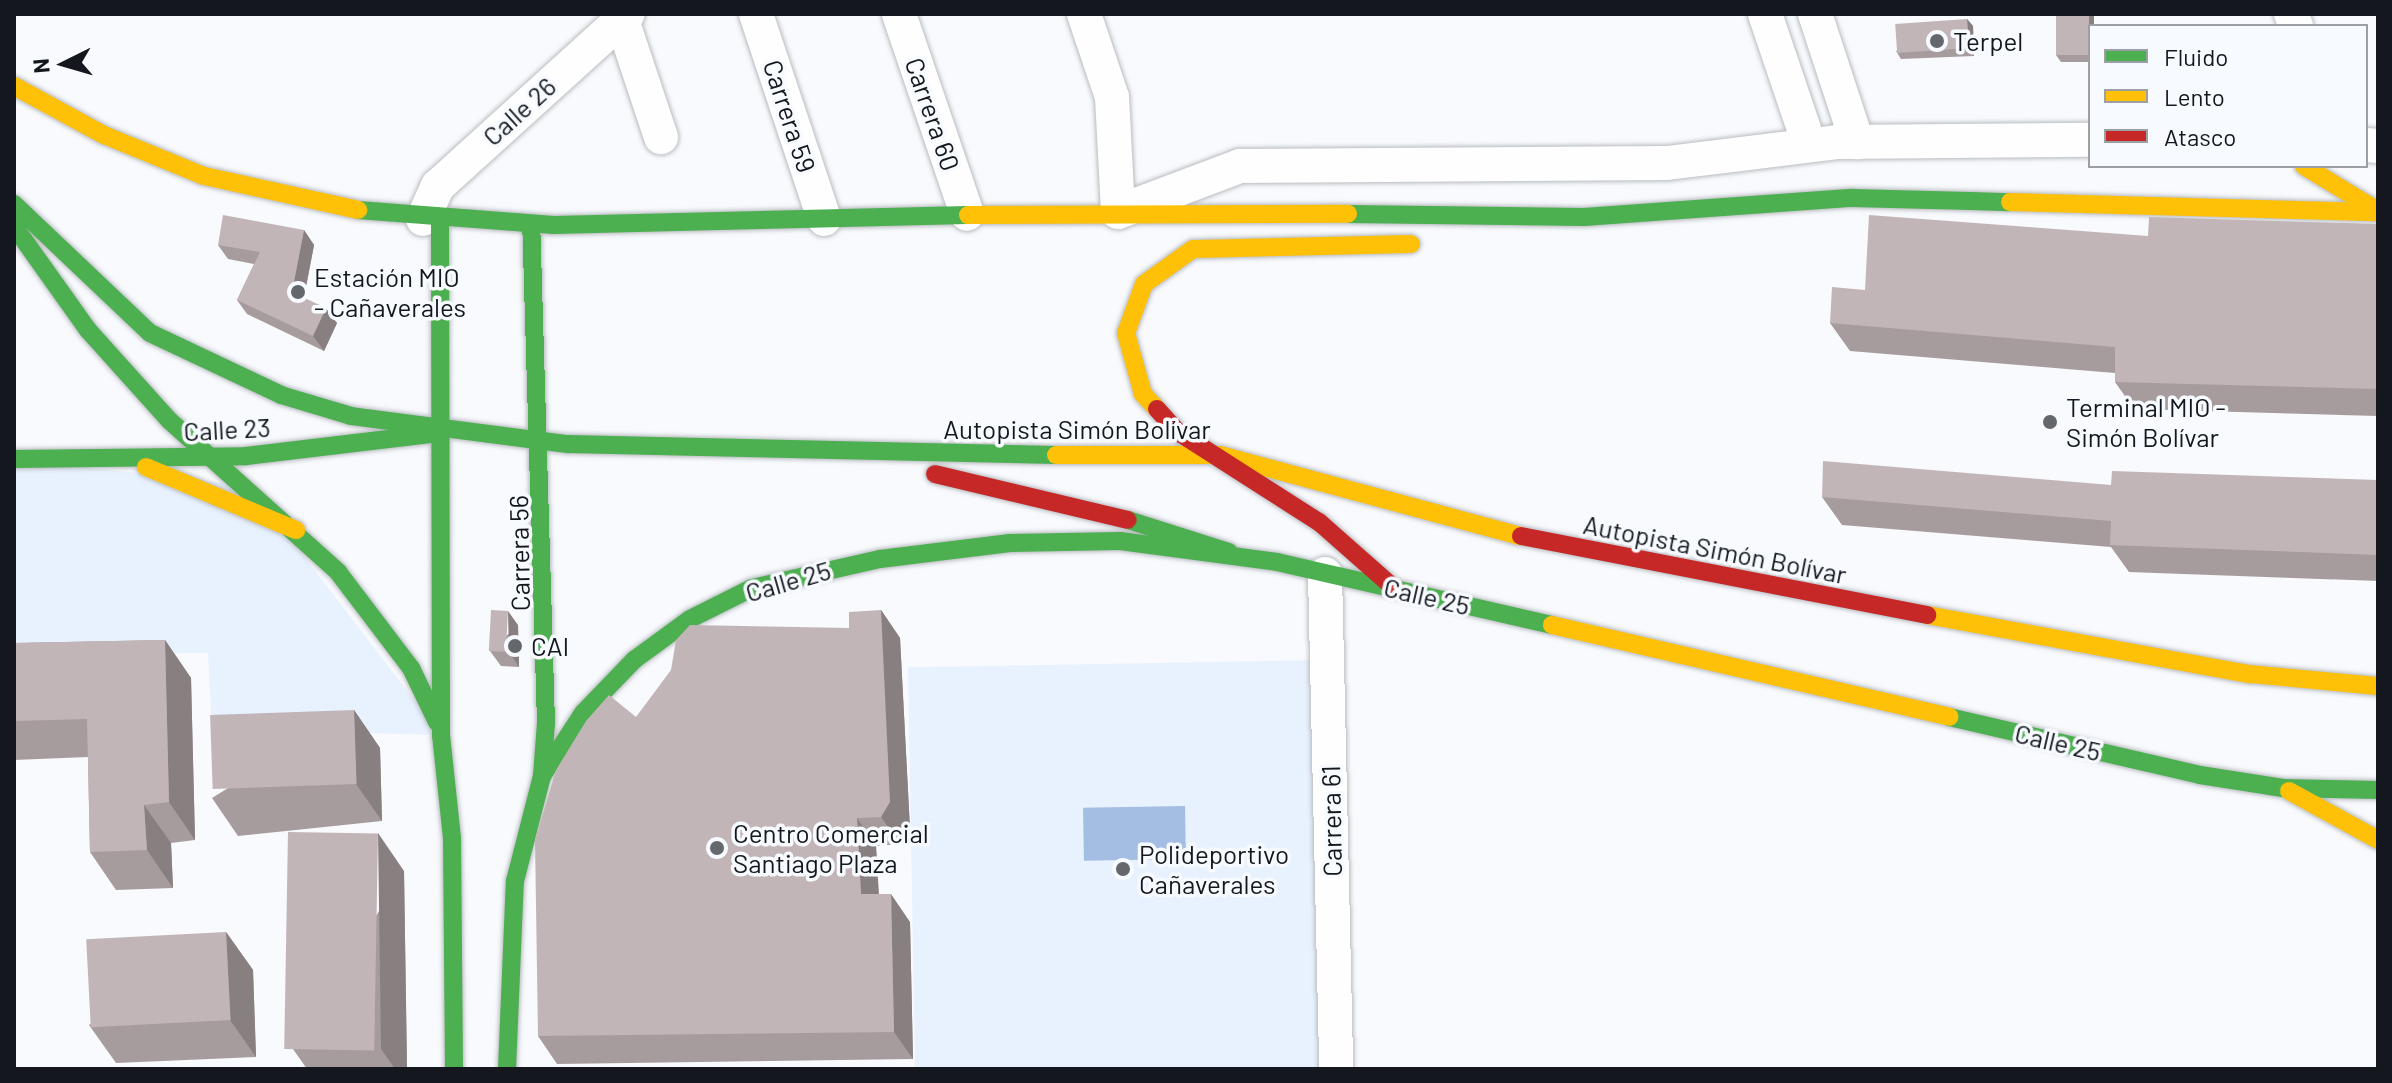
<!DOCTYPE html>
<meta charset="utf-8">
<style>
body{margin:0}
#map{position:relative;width:2392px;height:1083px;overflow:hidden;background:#f8fafd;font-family:Barlow,sans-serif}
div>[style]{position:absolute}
.green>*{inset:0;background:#e8f1fe;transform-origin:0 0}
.water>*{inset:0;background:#a3bde3;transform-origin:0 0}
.roads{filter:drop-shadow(0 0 2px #b9bcc0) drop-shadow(0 0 2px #b9bcc0)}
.street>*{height:34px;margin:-17px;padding:0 17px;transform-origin:17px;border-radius:17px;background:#fefeff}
.fast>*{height:18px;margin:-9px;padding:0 9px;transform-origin:9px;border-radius:9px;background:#4caf50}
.slow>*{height:18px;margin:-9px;padding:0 9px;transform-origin:9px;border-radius:9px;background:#ffc107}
.jam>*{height:18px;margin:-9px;padding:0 9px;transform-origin:9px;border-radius:9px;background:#c62828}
.wall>*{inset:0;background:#a79c9d}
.shaded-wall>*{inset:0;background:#887f80}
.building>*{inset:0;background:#c2b5b7;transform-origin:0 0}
.dots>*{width:22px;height:22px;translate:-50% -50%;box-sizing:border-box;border:4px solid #f7fafe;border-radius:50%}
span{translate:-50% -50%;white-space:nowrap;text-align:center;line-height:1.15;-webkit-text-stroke:7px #f7fafe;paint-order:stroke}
.poi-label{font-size:26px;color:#14181e}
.left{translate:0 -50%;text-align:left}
.street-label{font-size:26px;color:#14181e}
.frame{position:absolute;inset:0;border:16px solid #14181e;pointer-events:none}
.legend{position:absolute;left:2088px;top:24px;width:280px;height:144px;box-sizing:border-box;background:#f7fafe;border:2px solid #9ca0a4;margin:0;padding:10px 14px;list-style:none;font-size:24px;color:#14181e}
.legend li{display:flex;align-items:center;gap:16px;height:40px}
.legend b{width:40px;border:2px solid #9ca0a4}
.north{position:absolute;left:24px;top:24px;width:80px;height:80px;-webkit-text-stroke:6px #f7fafe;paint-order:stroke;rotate:265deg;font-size:22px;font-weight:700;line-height:32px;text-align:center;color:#14181e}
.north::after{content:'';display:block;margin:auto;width:28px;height:36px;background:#14181e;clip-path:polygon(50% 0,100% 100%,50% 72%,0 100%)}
</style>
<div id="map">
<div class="green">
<div style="clip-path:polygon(14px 459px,250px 486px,441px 735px,212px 729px,208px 653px,14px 654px)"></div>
<div style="left:1328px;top:660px;width:409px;height:420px;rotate:89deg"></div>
</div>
<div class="water">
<div style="left:1185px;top:806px;width:53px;height:102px;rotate:89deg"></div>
</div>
<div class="roads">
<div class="street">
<div style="left:620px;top:14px;width:130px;rotate:71.6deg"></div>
<div style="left:756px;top:14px;width:216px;rotate:71.6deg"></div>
<div style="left:899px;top:14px;width:211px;rotate:71.2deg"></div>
<div style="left:1084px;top:14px;width:88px;rotate:71.4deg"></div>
<div style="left:1112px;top:97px;width:115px;rotate:87deg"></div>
<div style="left:1118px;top:212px;width:130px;rotate:-20.7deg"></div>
<div style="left:1240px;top:166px;width:427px;rotate:-0.4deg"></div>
<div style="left:1667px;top:163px;width:171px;rotate:-7deg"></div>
<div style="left:1837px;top:142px;width:253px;rotate:-0.5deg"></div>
<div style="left:1765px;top:14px;width:137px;rotate:71.3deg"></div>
<div style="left:1815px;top:14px;width:135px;rotate:71.8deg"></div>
<div style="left:2291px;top:14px;width:13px;rotate:67deg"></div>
<div style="left:2366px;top:145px;width:12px;rotate:5deg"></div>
<div style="left:423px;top:219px;width:36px;rotate:-66deg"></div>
<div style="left:438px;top:186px;width:256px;rotate:-42.2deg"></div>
<div style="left:1325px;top:574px;width:495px;rotate:88.7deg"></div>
</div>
<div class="fast">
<div style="left:14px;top:204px;width:187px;rotate:43.5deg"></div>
<div style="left:150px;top:333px;width:145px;rotate:25.3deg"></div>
<div style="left:281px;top:395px;width:73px;rotate:16.7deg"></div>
<div style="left:351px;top:416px;width:219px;rotate:7.4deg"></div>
<div style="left:568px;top:444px;width:488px;rotate:1.3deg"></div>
<div style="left:358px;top:210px;width:196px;rotate:4.4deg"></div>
<div style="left:553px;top:225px;width:415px;rotate:-1.4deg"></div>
<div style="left:1348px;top:214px;width:236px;rotate:0.7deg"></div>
<div style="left:1584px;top:217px;width:269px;rotate:-4.1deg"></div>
<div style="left:1852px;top:198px;width:158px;rotate:1.5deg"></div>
<div style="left:440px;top:220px;width:515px;rotate:89.89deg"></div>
<div style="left:441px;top:735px;width:104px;rotate:83.9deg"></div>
<div style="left:452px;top:838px;width:231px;rotate:89.5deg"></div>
<div style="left:14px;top:226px;width:128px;rotate:54.6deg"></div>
<div style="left:88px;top:330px;width:122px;rotate:48deg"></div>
<div style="left:170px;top:421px;width:226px;rotate:41.9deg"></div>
<div style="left:338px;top:572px;width:121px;rotate:52.8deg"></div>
<div style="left:411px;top:668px;width:60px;rotate:64.3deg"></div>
<div style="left:14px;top:459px;width:232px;rotate:-0.7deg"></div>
<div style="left:246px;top:456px;width:194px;rotate:-6.8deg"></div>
<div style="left:1128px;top:520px;width:106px;rotate:17.6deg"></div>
<div style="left:1949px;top:717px;width:258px;rotate:13deg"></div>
<div style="left:2200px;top:775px;width:84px;rotate:8.9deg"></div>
<div style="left:2283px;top:788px;width:95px;rotate:1.2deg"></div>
<div style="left:542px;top:776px;width:75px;rotate:-56.9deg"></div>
<div style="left:583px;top:713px;width:74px;rotate:-46.1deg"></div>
<div style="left:634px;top:660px;width:69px;rotate:-36.2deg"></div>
<div style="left:690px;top:619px;width:69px;rotate:-26.6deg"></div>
<div style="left:752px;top:588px;width:131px;rotate:-12.8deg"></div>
<div style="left:880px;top:559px;width:131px;rotate:-7deg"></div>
<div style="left:1010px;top:543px;width:110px;rotate:-1deg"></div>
<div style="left:1120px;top:541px;width:158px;rotate:7.6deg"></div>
<div style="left:1277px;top:562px;width:282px;rotate:12.9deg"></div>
<div style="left:507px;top:1069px;width:188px;rotate:-87.6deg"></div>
<div style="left:515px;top:881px;width:108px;rotate:-75.6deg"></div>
<div style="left:542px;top:776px;width:53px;rotate:-85.7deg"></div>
<div style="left:546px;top:723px;width:499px;rotate:-91.7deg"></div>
</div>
<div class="slow">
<div style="left:14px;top:86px;width:102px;rotate:28.6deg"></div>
<div style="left:104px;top:135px;width:108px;rotate:22.3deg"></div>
<div style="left:204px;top:176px;width:158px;rotate:12.4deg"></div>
<div style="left:2304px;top:166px;width:87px;rotate:31.3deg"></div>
<div style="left:2010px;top:202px;width:368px;rotate:1.6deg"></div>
<div style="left:968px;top:215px;width:380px;rotate:-0.2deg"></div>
<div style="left:1157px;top:409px;width:21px;rotate:-133deg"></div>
<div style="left:1143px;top:394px;width:63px;rotate:-105.6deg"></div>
<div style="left:1126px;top:333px;width:52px;rotate:-69.8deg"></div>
<div style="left:1144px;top:284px;width:60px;rotate:-35.5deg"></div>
<div style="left:1193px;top:249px;width:218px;rotate:-1.3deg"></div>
<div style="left:1056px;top:455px;width:164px"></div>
<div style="left:1220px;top:455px;width:312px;rotate:15.1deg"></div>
<div style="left:146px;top:467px;width:163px;rotate:22.8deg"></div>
<div style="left:1927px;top:615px;width:328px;rotate:10.4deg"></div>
<div style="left:2250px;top:674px;width:129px;rotate:5.4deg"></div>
<div style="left:1552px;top:625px;width:408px;rotate:13deg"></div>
<div style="left:2289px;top:791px;width:102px;rotate:28.8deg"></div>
</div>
<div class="jam">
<div style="left:1157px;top:409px;width:31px;rotate:48deg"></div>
<div style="left:1178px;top:432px;width:167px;rotate:32.6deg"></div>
<div style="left:1319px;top:522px;width:101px;rotate:41.4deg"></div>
<div style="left:935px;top:474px;width:198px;rotate:13.4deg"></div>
<div style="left:1521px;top:536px;width:414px;rotate:11deg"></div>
</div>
</div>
<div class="wall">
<div style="clip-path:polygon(2094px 14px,2094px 26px,2090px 26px,2090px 62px,2061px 62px,2056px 55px)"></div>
<div style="clip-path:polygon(1967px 19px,1973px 26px,1974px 56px,1901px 59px,1896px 51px)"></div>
<div style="clip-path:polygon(2378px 224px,2378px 416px,2134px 409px,2115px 382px,2115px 373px,1850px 351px,1830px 323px,2148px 236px)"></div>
<div style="clip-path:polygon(304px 230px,314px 245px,304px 298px,337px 323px,324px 351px,247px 314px,237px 300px,254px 264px,228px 259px,218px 245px)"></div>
<div style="clip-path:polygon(2378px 480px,2378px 581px,2129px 572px,2111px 547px,1842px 525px,1822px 497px,2111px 485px)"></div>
<div style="clip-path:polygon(881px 610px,900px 638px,910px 829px,900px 844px,876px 846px,879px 894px,910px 922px,913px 1059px,557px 1064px,538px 1036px,636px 717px,849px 628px)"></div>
<div style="clip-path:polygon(518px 625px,519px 667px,501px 666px,490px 651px)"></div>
<div style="clip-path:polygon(165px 640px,191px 678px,195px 840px,171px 843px,173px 888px,116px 890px,90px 852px,88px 757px,14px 760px,14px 643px)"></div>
<div style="clip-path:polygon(354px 710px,380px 748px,382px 821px,238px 836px,212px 798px)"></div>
<div style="clip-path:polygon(404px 871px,407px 1069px,307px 1069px,293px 1049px)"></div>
<div style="clip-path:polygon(226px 932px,253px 970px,256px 1057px,116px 1063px,89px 1025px)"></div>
</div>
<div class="shaded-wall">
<div style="clip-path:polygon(2089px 14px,2094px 14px,2094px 26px,2090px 26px,2090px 55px)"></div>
<div style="clip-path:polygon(1967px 19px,1973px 26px,1974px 56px,1969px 48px)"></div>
<div style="clip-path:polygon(304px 230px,314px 245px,302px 307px,292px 292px)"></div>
<div style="clip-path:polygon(326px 308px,337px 323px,324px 351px,313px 336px)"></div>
<div style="clip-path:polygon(881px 610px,900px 638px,910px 829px,900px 844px,881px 817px)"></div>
<div style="clip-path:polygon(508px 611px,518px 625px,519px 667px,509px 652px)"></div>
<div style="clip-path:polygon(165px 640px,191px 678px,195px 840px,169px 802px)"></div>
<div style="clip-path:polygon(354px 710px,380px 748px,382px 821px,356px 784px)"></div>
<div style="clip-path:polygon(144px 805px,171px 843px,173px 888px,147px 850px)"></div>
<div style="clip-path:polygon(857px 818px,876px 846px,880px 922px,861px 894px)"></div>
<div style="clip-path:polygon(378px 833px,404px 871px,407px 1069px,395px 1069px,381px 1049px)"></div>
<div style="clip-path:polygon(891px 894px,910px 922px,913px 1059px,894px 1032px)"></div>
<div style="clip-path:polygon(226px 932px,253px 970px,256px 1057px,230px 1020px)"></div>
</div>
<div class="building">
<div style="left:2056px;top:14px;width:33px;height:41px"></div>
<div style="left:1967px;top:19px;width:29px;height:72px;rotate:86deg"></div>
<div style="clip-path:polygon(223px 215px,304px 230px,292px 292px,326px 308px,313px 336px,237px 300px,260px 252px,218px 245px)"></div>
<div style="clip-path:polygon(1869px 215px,2148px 236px,2149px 217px,2378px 224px,2378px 389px,2115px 382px,2115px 347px,1830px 323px,1832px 287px,1865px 290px)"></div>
<div style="clip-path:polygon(1823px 461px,2111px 485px,2112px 471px,2378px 480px,2378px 555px,2110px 545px,2111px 521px,1822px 497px)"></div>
<div style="left:491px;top:610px;width:17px;height:41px;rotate:3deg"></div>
<div style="clip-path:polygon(881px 610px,890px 802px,881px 817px,857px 818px,861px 894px,891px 894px,894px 1032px,538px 1036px,535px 840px,556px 770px,586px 721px,609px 695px,636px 717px,671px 670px,676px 640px,690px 625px,849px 628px,849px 612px)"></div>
<div style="clip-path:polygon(165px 640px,169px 802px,144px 805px,147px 850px,90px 852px,87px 719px,14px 721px,14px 643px)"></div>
<div style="left:354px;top:710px;width:74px;height:144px;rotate:88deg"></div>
<div style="left:288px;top:832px;width:90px;height:217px;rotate:1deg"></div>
<div style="left:226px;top:932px;width:88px;height:140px;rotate:87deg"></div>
</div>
<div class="dots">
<div style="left:1937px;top:41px;background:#64676c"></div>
<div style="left:298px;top:292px;background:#64676c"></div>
<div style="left:2050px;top:422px;background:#64676c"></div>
<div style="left:515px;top:646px;background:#64676c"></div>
<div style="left:717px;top:848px;background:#64676c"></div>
<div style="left:1123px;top:869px;background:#64676c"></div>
</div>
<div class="poi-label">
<span class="left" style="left:1953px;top:41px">Terpel</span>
<span class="left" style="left:314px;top:292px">Estación MIO<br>- Cañaverales</span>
<span class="left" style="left:2066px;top:422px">Terminal MIO -<br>Simón Bolívar</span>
<span class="left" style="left:531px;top:646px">CAI</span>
<span class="left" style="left:733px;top:848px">Centro Comercial<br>Santiago Plaza</span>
<span class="left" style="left:1139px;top:869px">Polideportivo<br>Cañaverales</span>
</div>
<div class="street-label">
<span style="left:519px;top:111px;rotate:-42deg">Calle 26</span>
<span style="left:933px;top:114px;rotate:71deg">Carrera 60</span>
<span style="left:790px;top:116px;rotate:72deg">Carrera 59</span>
<span style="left:227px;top:429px;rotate:-3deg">Calle 23</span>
<span style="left:1077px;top:429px">Autopista Simón Bolívar</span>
<span style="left:1715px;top:549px;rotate:11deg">Autopista Simón Bolívar</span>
<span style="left:519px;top:553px;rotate:-91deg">Carrera 56</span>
<span style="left:788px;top:581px;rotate:-16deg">Calle 25</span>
<span style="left:1427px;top:596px;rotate:13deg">Calle 25</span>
<span style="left:2058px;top:742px;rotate:13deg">Calle 25</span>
<span style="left:1331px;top:821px;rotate:-91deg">Carrera 61</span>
</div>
<div class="frame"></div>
<ul class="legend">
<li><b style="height:10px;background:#4caf50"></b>Fluido</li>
<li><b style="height:10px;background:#ffc107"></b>Lento</li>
<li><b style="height:10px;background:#c62828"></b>Atasco</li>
</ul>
<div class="north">N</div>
</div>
